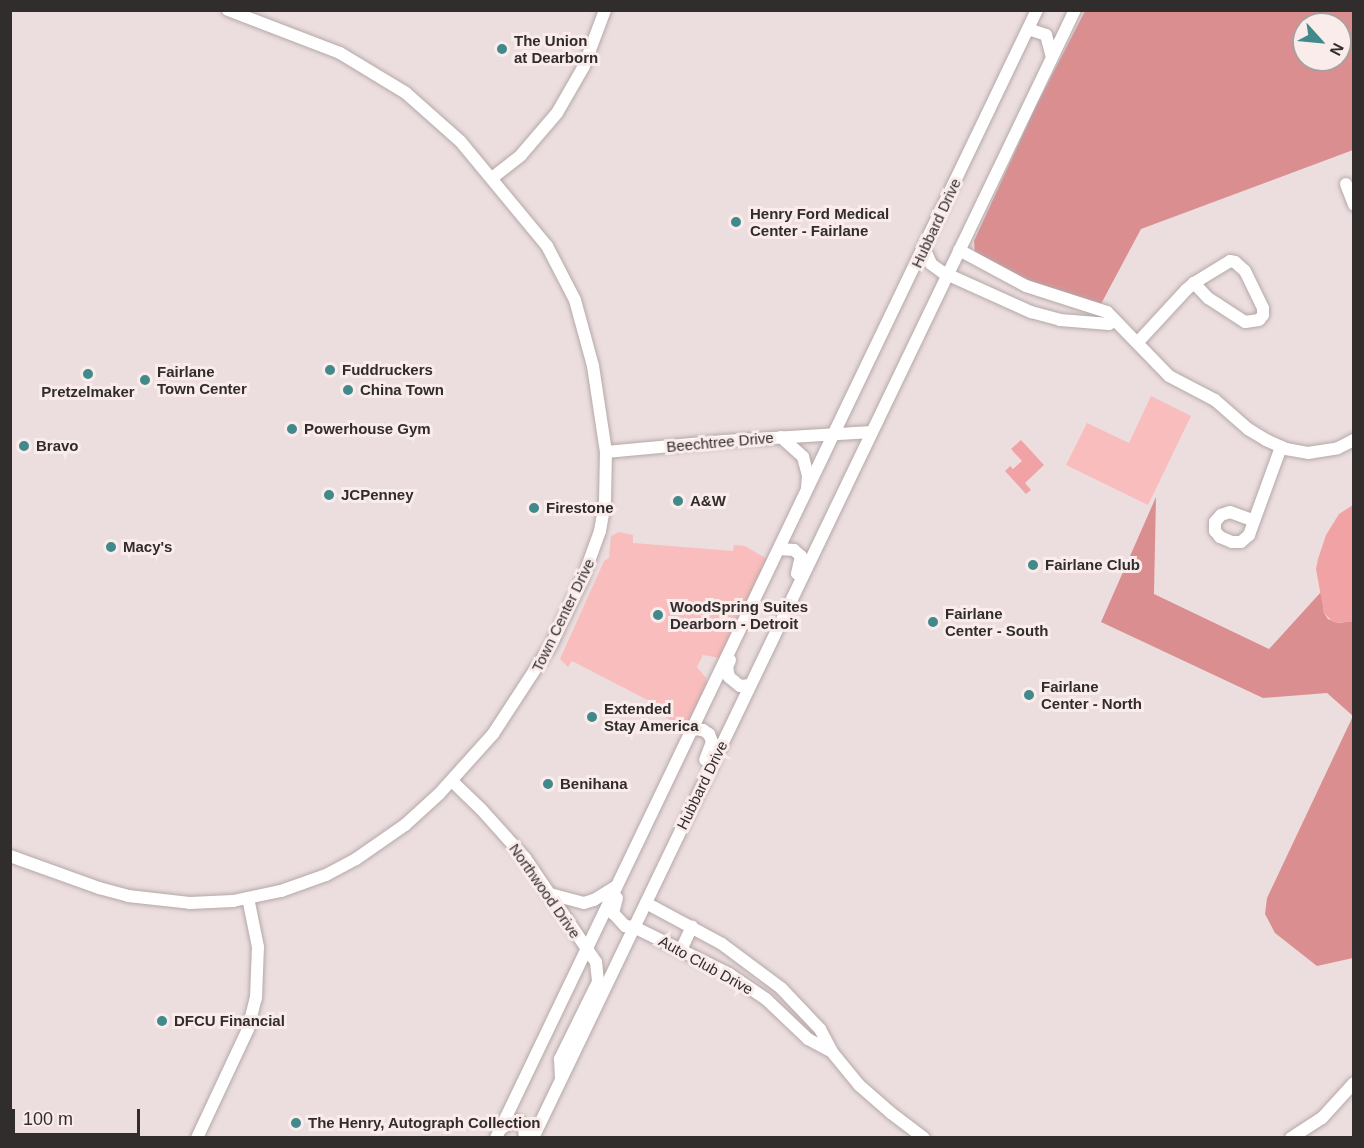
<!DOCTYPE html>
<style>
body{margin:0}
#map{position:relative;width:1364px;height:1148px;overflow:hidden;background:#ecdede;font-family:Arial,sans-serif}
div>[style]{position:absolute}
.green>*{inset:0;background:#fabdbd}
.forest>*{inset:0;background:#db8e90}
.water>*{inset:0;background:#f1a2a4}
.roads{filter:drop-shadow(0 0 2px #b5a8a8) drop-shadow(0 0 2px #b5a8a8)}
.minor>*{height:12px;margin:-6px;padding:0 6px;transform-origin:6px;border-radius:6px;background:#fff}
.dots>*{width:16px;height:16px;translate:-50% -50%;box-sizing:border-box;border:3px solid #f9eceb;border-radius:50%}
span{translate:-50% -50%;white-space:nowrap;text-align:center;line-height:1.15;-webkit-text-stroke:6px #f9eceb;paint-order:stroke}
.poi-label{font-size:15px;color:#322d2d;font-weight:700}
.left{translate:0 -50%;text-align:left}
.street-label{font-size:15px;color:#322d2d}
.frame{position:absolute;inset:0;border:12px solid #322d2d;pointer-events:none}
.north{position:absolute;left:1292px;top:12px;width:60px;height:60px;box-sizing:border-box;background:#f9eceb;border:2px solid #a9a09f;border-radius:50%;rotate:117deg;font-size:16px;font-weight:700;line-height:24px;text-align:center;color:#322d2d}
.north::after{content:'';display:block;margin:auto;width:21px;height:27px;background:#41898b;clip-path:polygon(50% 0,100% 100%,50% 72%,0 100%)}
.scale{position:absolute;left:12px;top:1109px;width:128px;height:27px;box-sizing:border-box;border:3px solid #322d2d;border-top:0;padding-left:8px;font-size:18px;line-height:21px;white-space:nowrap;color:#322d2d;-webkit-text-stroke:4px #f9eceb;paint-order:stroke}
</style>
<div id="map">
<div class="green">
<div style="clip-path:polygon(1151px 396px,1191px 416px,1148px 505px,1066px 465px,1087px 423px,1129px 443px)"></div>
<div style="clip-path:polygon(619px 532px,633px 535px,633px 543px,733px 551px,734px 545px,745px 546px,767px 559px,720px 658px,703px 655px,697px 667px,706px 678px,707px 685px,690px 722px,686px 725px,677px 724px,655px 711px,657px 705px,572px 661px,568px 667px,560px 659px,604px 561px,609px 558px,611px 536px)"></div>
</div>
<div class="forest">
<div style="clip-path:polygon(evenodd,1085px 11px,1353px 11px,1353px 150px,1141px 229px,1101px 304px,1027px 280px,975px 254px,974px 241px,1036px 106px,1085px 11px,1304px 24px,1340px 24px,1340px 60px,1304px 60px,1304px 24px)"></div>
<div style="clip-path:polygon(1156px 497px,1154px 594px,1269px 649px,1321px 592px,1324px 613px,1328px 619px,1338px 623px,1353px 621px,1353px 958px,1317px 966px,1275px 933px,1265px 914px,1267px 898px,1353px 716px,1327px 693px,1263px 698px,1101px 622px)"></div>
</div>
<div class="water">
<div style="clip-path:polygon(1021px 440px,1044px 465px,1025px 483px,1031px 490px,1026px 494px,1005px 471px,1010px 466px,1013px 469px,1022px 461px,1011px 449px)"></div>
<div style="clip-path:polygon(1353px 505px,1353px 621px,1338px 623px,1333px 622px,1324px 613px,1316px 569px,1318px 559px,1326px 535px,1339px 514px)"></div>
</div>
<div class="roads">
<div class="minor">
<div style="left:1028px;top:29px;width:19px;rotate:18deg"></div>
<div style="left:1046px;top:35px;width:23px;rotate:75deg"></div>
<div style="left:492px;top:178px;width:37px;rotate:-38deg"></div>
<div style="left:521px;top:155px;width:55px;rotate:-49.4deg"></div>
<div style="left:557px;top:113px;width:54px;rotate:-60.1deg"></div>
<div style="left:584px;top:66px;width:60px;rotate:-69.4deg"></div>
<div style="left:1346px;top:184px;width:22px;rotate:69deg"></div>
<div style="left:924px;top:248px;width:17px;rotate:66deg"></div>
<div style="left:931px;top:264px;width:14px;rotate:36deg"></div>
<div style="left:942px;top:272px;width:98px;rotate:24.2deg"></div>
<div style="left:1031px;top:312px;width:30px;rotate:15deg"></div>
<div style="left:1060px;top:320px;width:49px;rotate:4.7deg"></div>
<div style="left:1109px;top:324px;width:5px;rotate:-37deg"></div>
<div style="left:959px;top:250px;width:76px;rotate:28.2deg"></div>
<div style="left:1026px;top:286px;width:85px;rotate:17.8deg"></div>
<div style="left:1107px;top:312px;width:89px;rotate:45.9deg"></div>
<div style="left:1169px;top:376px;width:52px;rotate:27.6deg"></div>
<div style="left:1215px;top:400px;width:44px;rotate:41.3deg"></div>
<div style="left:1248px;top:429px;width:21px;rotate:31deg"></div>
<div style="left:1266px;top:440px;width:22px;rotate:24deg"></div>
<div style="left:1286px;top:449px;width:22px;rotate:10deg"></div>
<div style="left:1308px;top:453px;width:30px;rotate:-9deg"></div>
<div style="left:1338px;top:448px;width:18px;rotate:-27deg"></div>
<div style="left:1138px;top:342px;width:71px;rotate:-47.3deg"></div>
<div style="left:1186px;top:290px;width:11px;rotate:-41deg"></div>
<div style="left:1194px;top:283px;width:42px;rotate:-31.4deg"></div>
<div style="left:1230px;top:261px;width:5px;rotate:11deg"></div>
<div style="left:1235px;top:262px;width:13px;rotate:42deg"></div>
<div style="left:1245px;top:271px;width:41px;rotate:64.1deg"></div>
<div style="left:1263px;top:308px;width:7px;rotate:90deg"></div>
<div style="left:1263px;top:315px;width:6px;rotate:129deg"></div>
<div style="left:1259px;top:320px;width:14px;rotate:172deg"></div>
<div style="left:1245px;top:322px;width:44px;rotate:-147deg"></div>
<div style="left:1208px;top:298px;width:21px;rotate:-133deg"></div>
<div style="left:781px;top:437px;width:30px;rotate:42deg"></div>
<div style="left:803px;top:457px;width:20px;rotate:75deg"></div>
<div style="left:808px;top:476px;width:12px;rotate:95deg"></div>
<div style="left:606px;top:452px;width:119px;rotate:-5.3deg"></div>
<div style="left:724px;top:441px;width:148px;rotate:-3.5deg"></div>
<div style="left:1252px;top:520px;width:23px;rotate:-160deg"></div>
<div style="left:1230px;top:512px;width:9px;rotate:162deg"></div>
<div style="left:1221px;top:515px;width:9px;rotate:131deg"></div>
<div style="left:1215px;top:522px;width:9px;rotate:90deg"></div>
<div style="left:1215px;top:531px;width:8px;rotate:50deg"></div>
<div style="left:1220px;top:537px;width:13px;rotate:23deg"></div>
<div style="left:1232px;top:542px;width:9px"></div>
<div style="left:1241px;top:542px;width:11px;rotate:-41deg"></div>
<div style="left:1249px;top:535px;width:94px;rotate:-70deg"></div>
<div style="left:779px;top:549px;width:15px;rotate:4deg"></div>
<div style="left:794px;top:550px;width:9px;rotate:41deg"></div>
<div style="left:801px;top:556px;width:18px;rotate:103deg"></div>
<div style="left:730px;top:660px;width:8px;rotate:113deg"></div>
<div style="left:727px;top:667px;width:10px;rotate:79deg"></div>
<div style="left:729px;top:677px;width:14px;rotate:39deg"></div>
<div style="left:740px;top:686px;width:10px;rotate:-6deg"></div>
<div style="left:693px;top:729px;width:10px;rotate:6deg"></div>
<div style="left:703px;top:730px;width:7px;rotate:34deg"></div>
<div style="left:709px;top:734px;width:9px;rotate:69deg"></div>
<div style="left:712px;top:742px;width:19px;rotate:111deg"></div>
<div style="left:453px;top:782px;width:39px;rotate:44deg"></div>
<div style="left:481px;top:809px;width:66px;rotate:48.1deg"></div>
<div style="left:525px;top:858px;width:126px;rotate:55.7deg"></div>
<div style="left:596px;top:962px;width:20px;rotate:84deg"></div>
<div style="left:598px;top:982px;width:86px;rotate:116.3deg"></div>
<div style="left:560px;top:1059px;width:18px;rotate:87deg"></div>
<div style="left:10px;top:856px;width:95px;rotate:19.8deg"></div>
<div style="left:99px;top:888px;width:30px;rotate:15deg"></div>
<div style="left:128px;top:896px;width:62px;rotate:6.4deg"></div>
<div style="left:190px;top:903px;width:43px;rotate:-2.7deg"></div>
<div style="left:233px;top:901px;width:49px;rotate:-11.8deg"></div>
<div style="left:281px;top:891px;width:48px;rotate:-19.6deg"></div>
<div style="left:326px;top:875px;width:34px;rotate:-28deg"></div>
<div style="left:356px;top:859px;width:60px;rotate:-34.8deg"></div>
<div style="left:405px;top:825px;width:46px;rotate:-42.4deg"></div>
<div style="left:439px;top:794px;width:81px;rotate:-48deg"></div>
<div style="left:493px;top:734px;width:106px;rotate:-56.9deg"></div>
<div style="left:551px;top:645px;width:74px;rotate:-64.5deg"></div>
<div style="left:583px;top:578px;width:50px;rotate:-70.1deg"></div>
<div style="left:600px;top:531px;width:29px;rotate:-80deg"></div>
<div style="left:605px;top:502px;width:50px;rotate:-88.9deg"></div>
<div style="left:606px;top:452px;width:87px;rotate:-98.6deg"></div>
<div style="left:593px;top:366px;width:68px;rotate:-105.3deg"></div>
<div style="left:575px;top:300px;width:61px;rotate:-117.4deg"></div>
<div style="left:547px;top:246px;width:136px;rotate:-129.6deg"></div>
<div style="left:460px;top:141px;width:72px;rotate:-138.4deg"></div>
<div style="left:406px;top:93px;width:77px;rotate:-148.8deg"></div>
<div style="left:340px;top:53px;width:120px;rotate:-159deg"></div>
<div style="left:550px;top:894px;width:35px;rotate:15deg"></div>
<div style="left:584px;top:903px;width:10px;rotate:-17deg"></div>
<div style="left:594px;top:900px;width:26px;rotate:-32deg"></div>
<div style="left:617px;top:898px;width:16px;rotate:105deg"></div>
<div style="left:613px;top:913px;width:18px;rotate:47deg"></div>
<div style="left:625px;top:926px;width:9px;rotate:6deg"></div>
<div style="left:634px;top:927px;width:106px;rotate:26.3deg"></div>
<div style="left:729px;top:974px;width:45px;rotate:34deg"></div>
<div style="left:766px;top:999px;width:58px;rotate:43.6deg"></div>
<div style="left:808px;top:1039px;width:27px;rotate:28deg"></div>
<div style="left:646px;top:903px;width:86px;rotate:28.3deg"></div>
<div style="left:722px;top:944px;width:74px;rotate:36.7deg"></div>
<div style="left:781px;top:988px;width:57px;rotate:46.4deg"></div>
<div style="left:820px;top:1029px;width:26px;rotate:62deg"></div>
<div style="left:832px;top:1052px;width:43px;rotate:50.7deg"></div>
<div style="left:859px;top:1085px;width:43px;rotate:41.2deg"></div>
<div style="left:891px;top:1113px;width:41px;rotate:37.1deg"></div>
<div style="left:681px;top:950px;width:26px;rotate:-65deg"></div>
<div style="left:500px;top:1129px;width:16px;rotate:-30deg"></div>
<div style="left:514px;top:1121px;width:6px;rotate:9deg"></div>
<div style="left:520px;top:1122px;width:6px;rotate:51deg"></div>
<div style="left:524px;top:1127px;width:11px;rotate:85deg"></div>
<div style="left:197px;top:1138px;width:120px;rotate:-64.9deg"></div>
<div style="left:248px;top:1029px;width:32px;rotate:-76deg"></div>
<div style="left:256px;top:998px;width:51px;rotate:-87.8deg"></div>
<div style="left:258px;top:947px;width:50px;rotate:-101.5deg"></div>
<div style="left:496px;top:1138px;width:1251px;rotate:-64.38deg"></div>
<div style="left:533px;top:1138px;width:1251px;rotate:-64.34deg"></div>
<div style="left:1291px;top:1138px;width:37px;rotate:-33deg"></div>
<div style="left:1322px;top:1118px;width:47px;rotate:-47.6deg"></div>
</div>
</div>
<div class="dots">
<div style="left:502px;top:49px;background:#41898b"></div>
<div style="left:736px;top:222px;background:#41898b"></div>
<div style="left:330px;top:370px;background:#41898b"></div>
<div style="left:88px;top:374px;background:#41898b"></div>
<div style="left:145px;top:380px;background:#41898b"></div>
<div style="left:348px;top:390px;background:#41898b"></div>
<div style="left:292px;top:429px;background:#41898b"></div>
<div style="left:24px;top:446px;background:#41898b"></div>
<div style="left:329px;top:495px;background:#41898b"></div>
<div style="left:678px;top:501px;background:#41898b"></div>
<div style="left:534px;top:508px;background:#41898b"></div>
<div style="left:111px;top:547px;background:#41898b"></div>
<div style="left:1033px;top:565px;background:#41898b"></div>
<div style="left:658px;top:615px;background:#41898b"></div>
<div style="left:933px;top:622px;background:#41898b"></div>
<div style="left:1029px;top:695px;background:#41898b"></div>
<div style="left:592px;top:717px;background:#41898b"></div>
<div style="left:548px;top:784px;background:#41898b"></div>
<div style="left:162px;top:1021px;background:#41898b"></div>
<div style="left:296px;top:1123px;background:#41898b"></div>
</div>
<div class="poi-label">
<span class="left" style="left:514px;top:49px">The Union<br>at Dearborn</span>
<span class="left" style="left:750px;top:222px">Henry Ford Medical<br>Center - Fairlane</span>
<span class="left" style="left:342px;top:370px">Fuddruckers</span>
<span class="left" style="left:157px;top:380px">Fairlane<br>Town Center</span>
<span class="left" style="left:360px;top:390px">China Town</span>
<span style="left:88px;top:392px">Pretzelmaker</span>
<span class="left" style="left:304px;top:429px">Powerhouse Gym</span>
<span class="left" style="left:36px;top:446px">Bravo</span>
<span class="left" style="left:341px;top:495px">JCPenney</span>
<span class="left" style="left:690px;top:501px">A&amp;W</span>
<span class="left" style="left:546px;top:508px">Firestone</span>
<span class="left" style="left:123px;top:547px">Macy's</span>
<span class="left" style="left:1045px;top:565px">Fairlane Club</span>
<span class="left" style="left:670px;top:615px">WoodSpring Suites<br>Dearborn - Detroit</span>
<span class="left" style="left:945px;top:622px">Fairlane<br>Center - South</span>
<span class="left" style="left:1041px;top:695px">Fairlane<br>Center - North</span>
<span class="left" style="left:604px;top:717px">Extended<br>Stay America</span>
<span class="left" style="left:560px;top:784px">Benihana</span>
<span class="left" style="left:174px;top:1021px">DFCU Financial</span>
<span class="left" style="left:308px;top:1123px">The Henry, Autograph Collection</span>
</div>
<div class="street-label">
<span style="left:936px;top:223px;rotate:-65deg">Hubbard Drive</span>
<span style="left:720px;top:442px;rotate:-5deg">Beechtree Drive</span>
<span style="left:563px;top:615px;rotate:-64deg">Town Center Drive</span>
<span style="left:702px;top:785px;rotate:-64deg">Hubbard Drive</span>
<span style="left:545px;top:891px;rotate:55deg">Northwood Drive</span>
<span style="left:706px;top:965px;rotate:29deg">Auto Club Drive</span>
</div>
<div class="frame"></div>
<div class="north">N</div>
<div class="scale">100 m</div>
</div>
